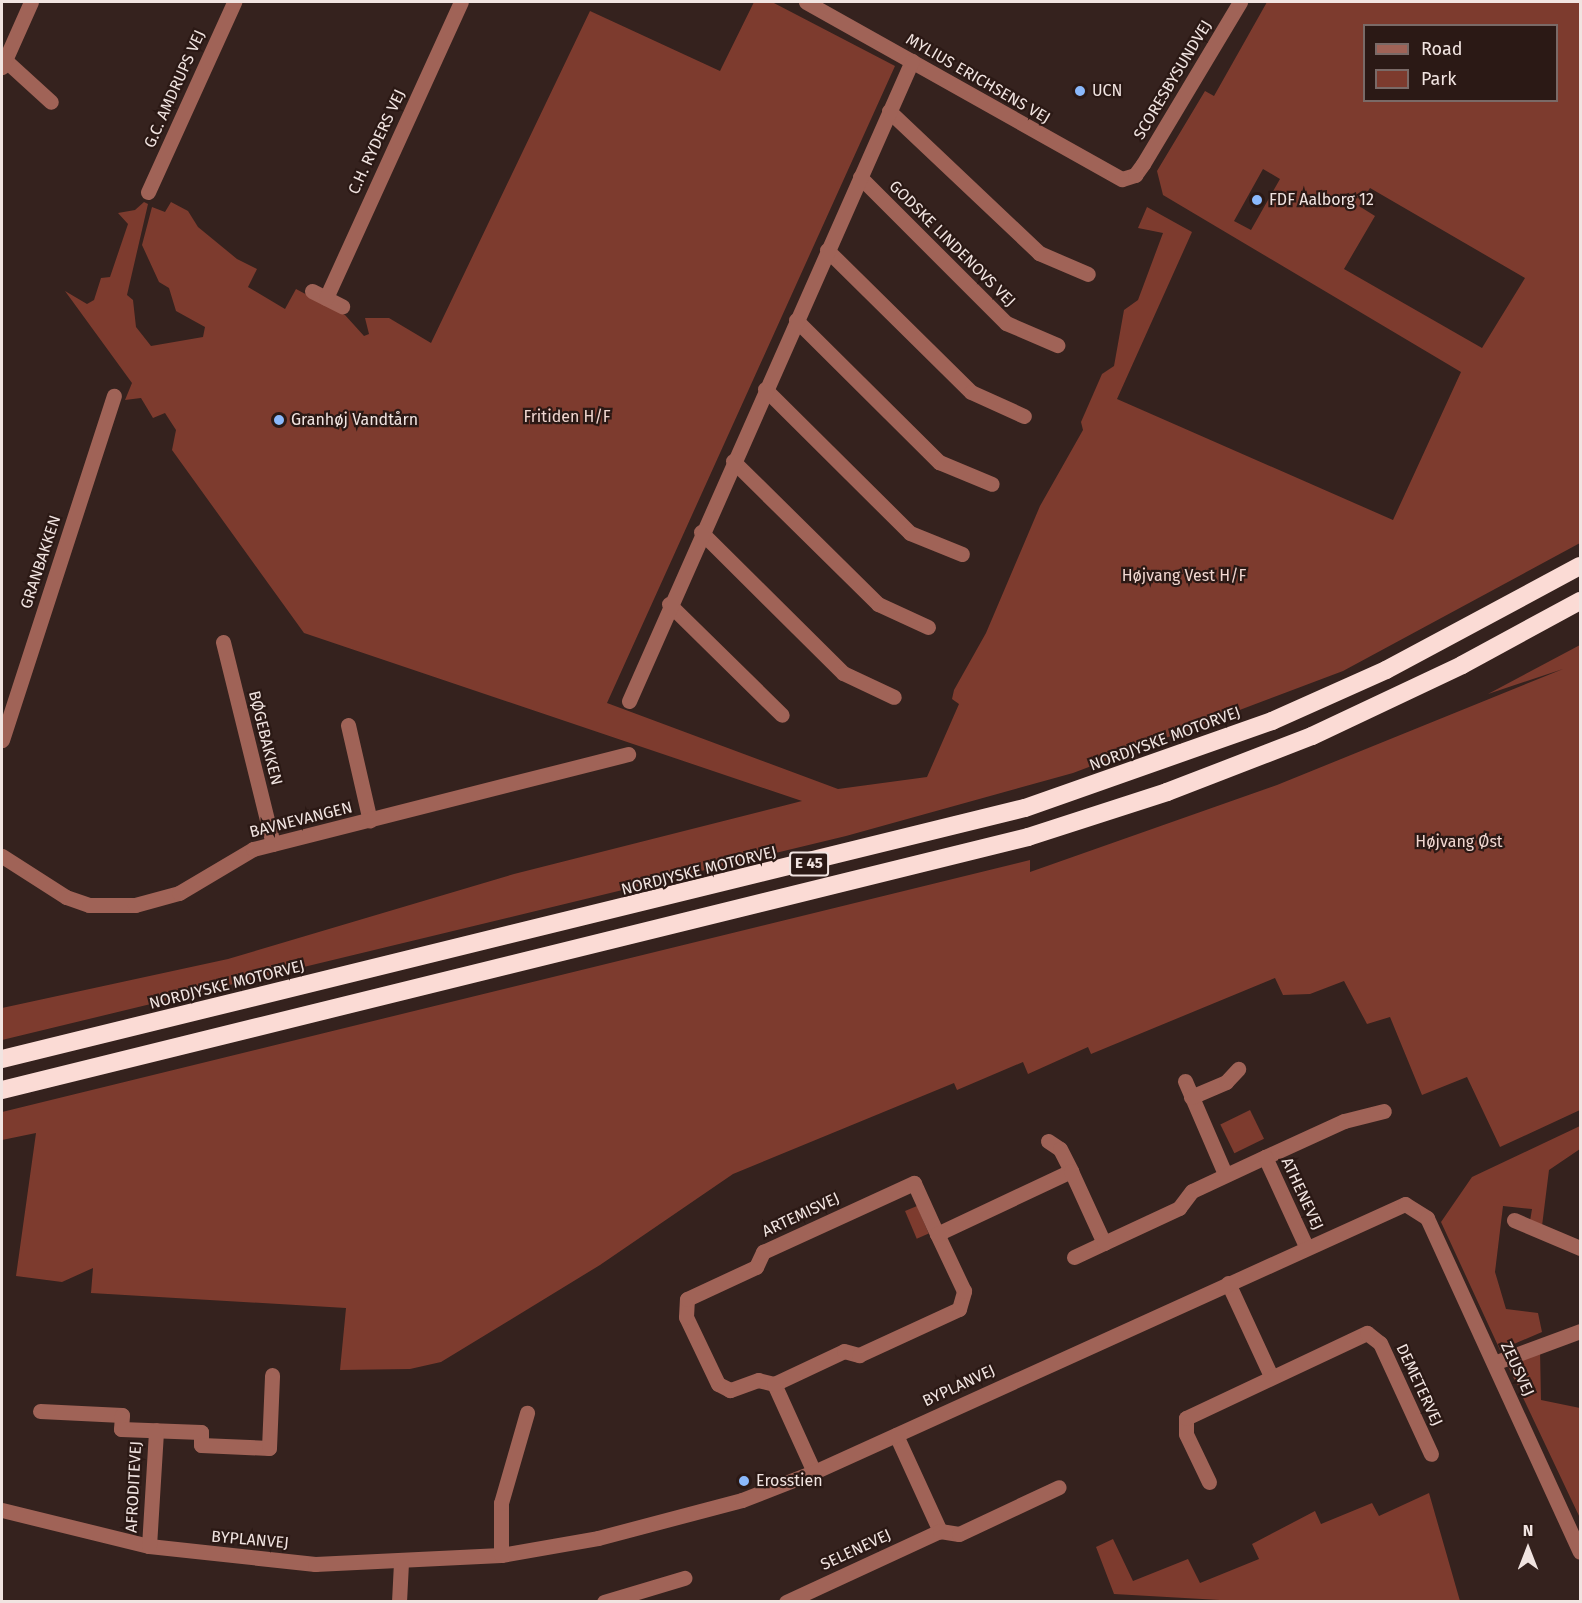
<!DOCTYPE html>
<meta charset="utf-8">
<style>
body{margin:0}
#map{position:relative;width:1582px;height:1603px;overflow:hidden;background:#35221e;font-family:"Fira Sans",sans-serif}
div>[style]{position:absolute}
.green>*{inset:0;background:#7d3b2e;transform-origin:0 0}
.minor>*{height:15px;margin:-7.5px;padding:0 7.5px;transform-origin:7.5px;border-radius:7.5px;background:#a06357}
.highway>*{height:18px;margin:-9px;padding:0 9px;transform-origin:9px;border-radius:9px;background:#fbdbd5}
.dots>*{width:16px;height:16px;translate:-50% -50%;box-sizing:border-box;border:3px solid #2b1915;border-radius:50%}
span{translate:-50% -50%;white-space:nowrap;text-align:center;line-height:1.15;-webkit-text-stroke:4.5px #2b1915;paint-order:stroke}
.shield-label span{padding:2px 4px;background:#2b1915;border:2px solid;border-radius:4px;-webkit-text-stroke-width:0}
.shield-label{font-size:15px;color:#f1e4e1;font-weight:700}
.street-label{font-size:16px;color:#f1e4e1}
.poi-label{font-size:16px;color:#f1e4e1}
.left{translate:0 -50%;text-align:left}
.park-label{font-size:16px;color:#f1d7d1}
.frame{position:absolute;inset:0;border:3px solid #f1e4e1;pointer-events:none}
.legend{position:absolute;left:1363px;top:24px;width:195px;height:78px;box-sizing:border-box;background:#2b1915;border:2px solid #7a6a67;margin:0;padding:8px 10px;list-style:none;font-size:18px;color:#f1e4e1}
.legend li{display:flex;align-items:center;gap:12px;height:30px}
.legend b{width:30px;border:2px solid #7a6a67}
.north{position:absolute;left:1498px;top:1519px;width:60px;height:60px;-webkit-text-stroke:4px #2b1915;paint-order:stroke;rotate:0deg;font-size:16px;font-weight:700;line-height:24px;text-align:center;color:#f1e4e1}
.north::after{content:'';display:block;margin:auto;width:21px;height:27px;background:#f1e4e1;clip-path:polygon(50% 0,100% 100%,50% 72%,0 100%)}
</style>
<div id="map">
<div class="green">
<div style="clip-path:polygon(evenodd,754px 2px,772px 2px,895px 66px,607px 703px,838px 789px,927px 777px,959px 704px,952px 699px,954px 690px,986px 633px,1040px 506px,1083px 430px,1081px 422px,1102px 374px,1114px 366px,1124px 310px,1138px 300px,1163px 233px,1138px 228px,1147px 207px,1192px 232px,1117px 399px,1393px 520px,1461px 372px,1163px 195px,1157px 171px,1205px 91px,1214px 96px,1267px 2px,1580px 2px,1580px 543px,1343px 671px,1073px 773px,846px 836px,2px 1040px,2px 1008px,228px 959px,514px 874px,802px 801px,304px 633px,172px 450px,176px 430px,165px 413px,153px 418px,141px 398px,125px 400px,132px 383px,65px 291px,87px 304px,94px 300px,101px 278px,110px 277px,128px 224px,118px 213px,135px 210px,144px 202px,148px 204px,127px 295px,133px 300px,136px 327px,151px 346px,203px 337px,205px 327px,176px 311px,169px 288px,159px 282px,142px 245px,152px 207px,165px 212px,171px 202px,188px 211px,198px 227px,237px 259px,257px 269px,248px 287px,285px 309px,296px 289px,345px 315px,364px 336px,369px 334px,365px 318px,389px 318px,431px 343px,590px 11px,720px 71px,754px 2px,1364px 26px,1556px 26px,1556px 100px,1364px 100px,1364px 26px,754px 2px,1263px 169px,1280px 179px,1251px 230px,1234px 221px,1263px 169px,754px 2px,1370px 188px,1525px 278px,1482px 348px,1344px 269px,1375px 216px,1359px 206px,1370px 188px)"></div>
<div style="clip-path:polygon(1580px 645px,1580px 1110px,1500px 1147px,1467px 1077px,1422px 1095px,1390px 1017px,1367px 1024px,1344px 981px,1310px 994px,1283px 995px,1275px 978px,1091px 1054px,1088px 1047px,1028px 1074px,1023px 1062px,957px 1090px,954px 1083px,733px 1174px,600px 1265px,441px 1362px,410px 1369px,340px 1370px,346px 1308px,91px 1293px,93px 1268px,62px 1282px,16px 1276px,36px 1133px,2px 1140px,2px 1112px,1030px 860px,1030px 872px,1277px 785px,1563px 669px,1488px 694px)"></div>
<div style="left:1250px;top:1110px;width:32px;height:33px;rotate:64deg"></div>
<div style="clip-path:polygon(1580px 1126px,1580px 1149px,1549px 1170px,1542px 1226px,1530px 1221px,1532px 1209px,1503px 1206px,1495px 1272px,1506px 1309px,1538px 1313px,1542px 1332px,1500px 1350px,1441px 1222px,1472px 1177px)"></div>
<div style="left:917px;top:1206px;width:30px;height:13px;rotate:67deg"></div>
<div style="clip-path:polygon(1540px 1350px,1541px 1400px,1580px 1408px,1580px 1518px,1507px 1364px)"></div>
<div style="clip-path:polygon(1429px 1493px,1460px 1601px,1255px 1602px,1114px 1594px,1096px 1547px,1113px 1539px,1133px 1581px,1188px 1559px,1200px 1583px,1259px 1559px,1252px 1544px,1315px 1511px,1321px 1524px,1372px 1503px,1379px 1516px)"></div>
</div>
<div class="minor">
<div style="left:806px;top:2px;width:362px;rotate:29.3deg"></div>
<div style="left:1122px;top:179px;width:14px;rotate:-17deg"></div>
<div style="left:1135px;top:175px;width:14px;rotate:-54deg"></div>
<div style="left:1143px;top:164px;width:189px;rotate:-59.1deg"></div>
<div style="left:5px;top:60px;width:62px;rotate:42.4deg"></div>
<div style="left:2px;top:67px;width:71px;rotate:-66deg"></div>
<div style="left:889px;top:111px;width:207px;rotate:43.4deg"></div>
<div style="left:1039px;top:253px;width:53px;rotate:23.2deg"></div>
<div style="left:860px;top:177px;width:206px;rotate:45deg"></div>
<div style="left:1006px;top:323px;width:56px;rotate:23.3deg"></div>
<div style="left:148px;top:192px;width:209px;rotate:-65.6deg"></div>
<div style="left:827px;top:250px;width:202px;rotate:44.6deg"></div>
<div style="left:971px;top:392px;width:58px;rotate:24.4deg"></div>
<div style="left:312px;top:291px;width:34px;rotate:27deg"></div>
<div style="left:326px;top:298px;width:325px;rotate:-65.5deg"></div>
<div style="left:796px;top:320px;width:202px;rotate:44.8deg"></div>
<div style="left:939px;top:462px;width:57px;rotate:22.5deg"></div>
<div style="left:765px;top:389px;width:204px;rotate:44.8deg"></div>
<div style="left:910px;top:533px;width:56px;rotate:22deg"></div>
<div style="left:733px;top:461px;width:204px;rotate:44.6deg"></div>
<div style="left:878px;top:604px;width:55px;rotate:24.7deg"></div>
<div style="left:701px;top:532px;width:200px;rotate:44.8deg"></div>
<div style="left:843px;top:673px;width:56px;rotate:25.2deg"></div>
<div style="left:669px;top:604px;width:158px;rotate:44.5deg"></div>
<div style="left:223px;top:642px;width:208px;rotate:76.1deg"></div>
<div style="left:629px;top:701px;width:700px;rotate:-66.15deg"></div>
<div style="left:348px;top:725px;width:98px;rotate:77.1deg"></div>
<div style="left:2px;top:740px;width:362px;rotate:-72deg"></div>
<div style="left:2px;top:856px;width:76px;rotate:32.6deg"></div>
<div style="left:66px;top:897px;width:24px;rotate:19deg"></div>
<div style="left:89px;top:905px;width:46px"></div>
<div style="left:135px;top:905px;width:46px;rotate:-15.3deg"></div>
<div style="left:179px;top:893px;width:86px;rotate:-30.7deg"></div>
<div style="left:253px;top:849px;width:387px;rotate:-14.2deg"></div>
<div style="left:1185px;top:1081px;width:101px;rotate:66.7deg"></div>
<div style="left:1191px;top:1097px;width:38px;rotate:-23deg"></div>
<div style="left:1226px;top:1082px;width:18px;rotate:-47deg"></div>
<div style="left:1048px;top:1141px;width:14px;rotate:34deg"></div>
<div style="left:1060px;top:1149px;width:25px;rotate:63deg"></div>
<div style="left:1265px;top:1157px;width:87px;rotate:-24.5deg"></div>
<div style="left:1344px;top:1121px;width:41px;rotate:-14deg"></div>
<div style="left:1514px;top:1220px;width:72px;rotate:23deg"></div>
<div style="left:1074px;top:1257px;width:33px;rotate:-25deg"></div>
<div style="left:1228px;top:1283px;width:102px;rotate:65.2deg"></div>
<div style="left:1494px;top:1363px;width:92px;rotate:-20.4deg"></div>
<div style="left:774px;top:1384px;width:16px;rotate:-166deg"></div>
<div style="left:758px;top:1380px;width:30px;rotate:160deg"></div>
<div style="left:730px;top:1390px;width:13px;rotate:-153deg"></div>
<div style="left:718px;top:1384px;width:74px;rotate:-115.5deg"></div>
<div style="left:686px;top:1317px;width:18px;rotate:-87deg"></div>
<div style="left:687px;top:1299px;width:76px;rotate:-24.9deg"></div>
<div style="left:756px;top:1267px;width:17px;rotate:-65deg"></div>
<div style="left:763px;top:1252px;width:166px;rotate:-24.6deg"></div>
<div style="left:914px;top:1183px;width:56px;rotate:65.7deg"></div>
<div style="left:40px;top:1411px;width:82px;rotate:2.8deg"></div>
<div style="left:122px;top:1415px;width:14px;rotate:94deg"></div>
<div style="left:121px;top:1429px;width:80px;rotate:2.1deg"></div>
<div style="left:201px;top:1432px;width:13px;rotate:90deg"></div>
<div style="left:201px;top:1445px;width:68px;rotate:2.5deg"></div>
<div style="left:269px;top:1448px;width:73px;rotate:-87.6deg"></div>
<div style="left:896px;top:1435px;width:106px;rotate:65.4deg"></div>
<div style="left:814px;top:1472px;width:97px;rotate:-114.4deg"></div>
<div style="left:774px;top:1384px;width:77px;rotate:-25.2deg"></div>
<div style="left:844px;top:1351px;width:16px;rotate:15deg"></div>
<div style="left:859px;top:1355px;width:110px;rotate:-24.7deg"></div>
<div style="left:959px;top:1309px;width:19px;rotate:-74deg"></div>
<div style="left:964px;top:1291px;width:63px;rotate:-115.3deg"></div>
<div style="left:937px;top:1234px;width:148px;rotate:-25.2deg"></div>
<div style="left:1071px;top:1171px;width:79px;rotate:65.4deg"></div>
<div style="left:1104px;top:1243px;width:83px;rotate:-25deg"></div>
<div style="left:1179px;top:1208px;width:21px;rotate:-53deg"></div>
<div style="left:1192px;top:1191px;width:81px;rotate:-25deg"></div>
<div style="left:1265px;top:1157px;width:98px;rotate:65.3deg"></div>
<div style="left:1209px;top:1482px;width:53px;rotate:-115.6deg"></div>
<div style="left:1186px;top:1434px;width:16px;rotate:-90deg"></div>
<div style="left:1186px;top:1418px;width:200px;rotate:-25.2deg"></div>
<div style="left:1367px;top:1333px;width:16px;rotate:38deg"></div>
<div style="left:1380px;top:1343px;width:122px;rotate:65.3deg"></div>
<div style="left:2px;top:1510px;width:151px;rotate:13.8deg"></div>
<div style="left:149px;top:1546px;width:167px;rotate:6.2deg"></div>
<div style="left:315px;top:1564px;width:186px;rotate:-2.8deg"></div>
<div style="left:501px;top:1555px;width:98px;rotate:-9.9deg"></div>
<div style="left:598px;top:1538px;width:149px;rotate:-14.8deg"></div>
<div style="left:742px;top:1500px;width:77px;rotate:-21.3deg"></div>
<div style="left:814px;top:1472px;width:649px;rotate:-24.39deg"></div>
<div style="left:1405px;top:1204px;width:26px;rotate:32deg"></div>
<div style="left:1427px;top:1218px;width:367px;rotate:65.4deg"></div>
<div style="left:149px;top:1546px;width:116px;rotate:-86.5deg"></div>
<div style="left:501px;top:1555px;width:52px;rotate:-90deg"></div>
<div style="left:501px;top:1503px;width:94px;rotate:-73.9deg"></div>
<div style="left:399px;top:1602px;width:40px;rotate:-87.1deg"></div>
<div style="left:604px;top:1602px;width:84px;rotate:-16.7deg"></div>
<div style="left:786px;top:1602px;width:170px;rotate:-24.8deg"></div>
<div style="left:940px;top:1531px;width:19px;rotate:9deg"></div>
<div style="left:959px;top:1534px;width:110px;rotate:-25.2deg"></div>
</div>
<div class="highway">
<div style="left:2px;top:1059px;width:1053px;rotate:-13.79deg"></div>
<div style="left:1025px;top:808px;width:262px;rotate:-19.4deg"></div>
<div style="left:1272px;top:721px;width:125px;rotate:-24.1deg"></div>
<div style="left:1386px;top:670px;width:220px;rotate:-28.2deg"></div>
<div style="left:2px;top:1090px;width:1057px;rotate:-13.85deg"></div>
<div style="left:1028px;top:837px;width:146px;rotate:-17.9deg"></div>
<div style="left:1167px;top:792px;width:155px;rotate:-21.1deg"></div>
<div style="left:1312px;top:736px;width:166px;rotate:-25.3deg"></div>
<div style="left:1462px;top:665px;width:134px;rotate:-28.5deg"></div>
</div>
<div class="dots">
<div style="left:1080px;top:91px;background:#8bb9fc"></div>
<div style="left:1257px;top:200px;background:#8bb9fc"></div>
<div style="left:279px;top:420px;background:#8bb9fc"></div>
<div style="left:744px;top:1481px;background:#8bb9fc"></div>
</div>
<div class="shield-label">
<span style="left:809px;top:864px">E 45</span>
</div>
<div class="street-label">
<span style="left:978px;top:79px;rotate:30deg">MYLIUS ERICHSENS VEJ</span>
<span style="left:1173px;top:80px;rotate:-59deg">SCORESBYSUNDVEJ</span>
<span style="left:175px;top:89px;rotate:-66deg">G.C. AMDRUPS VEJ</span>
<span style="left:377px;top:142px;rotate:-65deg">C.H. RYDERS VEJ</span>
<span style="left:952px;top:244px;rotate:45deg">GODSKE LINDENOVS VEJ</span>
<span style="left:41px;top:562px;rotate:-72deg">GRANBAKKEN</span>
<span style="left:265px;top:738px;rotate:76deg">BØGEBAKKEN</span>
<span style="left:1165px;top:739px;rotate:-20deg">NORDJYSKE MOTORVEJ</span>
<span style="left:301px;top:820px;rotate:-14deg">BAVNEVANGEN</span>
<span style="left:699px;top:871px;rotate:-14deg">NORDJYSKE MOTORVEJ</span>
<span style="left:227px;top:985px;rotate:-14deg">NORDJYSKE MOTORVEJ</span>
<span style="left:1302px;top:1194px;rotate:65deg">ATHENEVEJ</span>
<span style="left:801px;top:1215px;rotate:-25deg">ARTEMISVEJ</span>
<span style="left:1517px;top:1369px;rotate:65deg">ZEUSVEJ</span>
<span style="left:1419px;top:1385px;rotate:65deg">DEMETERVEJ</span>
<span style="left:959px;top:1386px;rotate:-25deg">BYPLANVEJ</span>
<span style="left:134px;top:1487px;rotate:-87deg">AFRODITEVEJ</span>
<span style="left:250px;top:1540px;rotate:5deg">BYPLANVEJ</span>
<span style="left:856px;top:1550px;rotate:-25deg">SELENEVEJ</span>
</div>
<div class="poi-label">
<span class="left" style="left:1092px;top:91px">UCN</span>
<span class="left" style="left:1269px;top:200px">FDF Aalborg 12</span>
<span class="left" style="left:291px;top:420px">Granhøj Vandtårn</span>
<span class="left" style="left:756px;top:1481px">Erosstien</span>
</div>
<div class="park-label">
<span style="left:567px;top:417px">Fritiden H/F</span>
<span style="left:1184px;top:576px">Højvang Vest H/F</span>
<span style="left:1459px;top:842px">Højvang Øst</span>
</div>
<div class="frame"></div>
<ul class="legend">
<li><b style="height:8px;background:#a06357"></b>Road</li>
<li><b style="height:16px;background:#7d3b2e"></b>Park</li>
</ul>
<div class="north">N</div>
</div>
